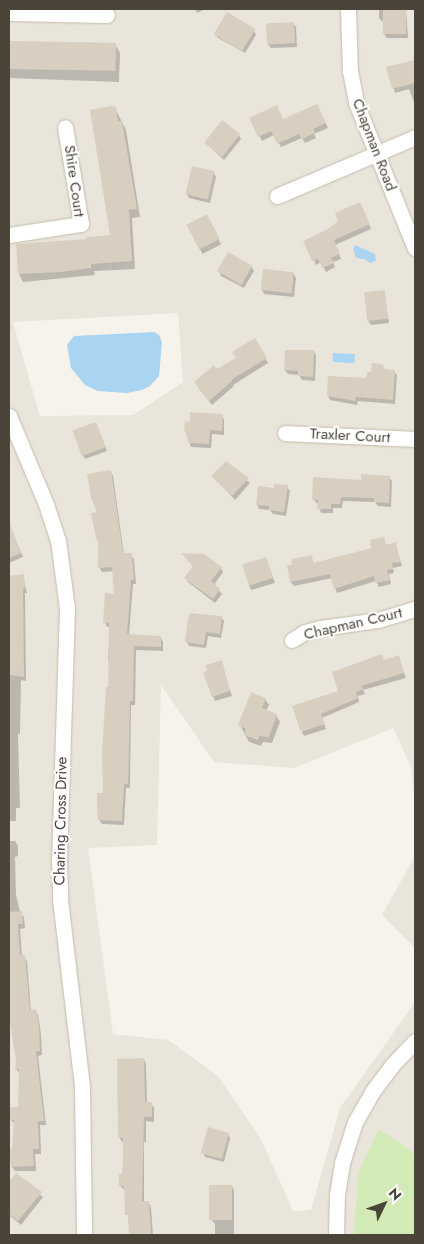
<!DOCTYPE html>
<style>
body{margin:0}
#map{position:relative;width:424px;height:1244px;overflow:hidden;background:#f6f3ec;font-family:Jost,sans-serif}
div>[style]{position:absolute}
.residential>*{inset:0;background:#eae5da}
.green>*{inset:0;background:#d2eab5}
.water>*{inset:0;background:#a9d4f2;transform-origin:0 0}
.shadow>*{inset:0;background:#0003;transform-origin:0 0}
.building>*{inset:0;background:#d8cfc1;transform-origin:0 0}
.roads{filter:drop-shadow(0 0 1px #c2bbae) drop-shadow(0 0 1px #c2bbae)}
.street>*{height:15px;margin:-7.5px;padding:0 7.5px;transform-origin:7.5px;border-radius:7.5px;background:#fff}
span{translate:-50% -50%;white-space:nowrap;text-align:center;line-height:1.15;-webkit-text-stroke:4px #fff;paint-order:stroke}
.street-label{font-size:15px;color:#4b4439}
.frame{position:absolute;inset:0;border:10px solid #4b4439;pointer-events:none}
.north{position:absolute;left:359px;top:1179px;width:50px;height:50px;-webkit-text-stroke:4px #fff;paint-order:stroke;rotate:48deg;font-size:14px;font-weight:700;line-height:20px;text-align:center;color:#4b4439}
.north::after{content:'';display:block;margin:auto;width:18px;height:22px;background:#4b4439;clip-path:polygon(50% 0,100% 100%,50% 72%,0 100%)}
</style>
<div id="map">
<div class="residential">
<div style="clip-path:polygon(evenodd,9px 9px,415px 9px,415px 805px,411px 767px,393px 728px,294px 768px,214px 762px,161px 685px,157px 845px,88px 848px,113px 1034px,168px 1040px,218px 1076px,261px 1139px,293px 1211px,311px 1210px,340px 1108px,415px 1002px,415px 1235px,9px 1235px,9px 9px,178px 313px,183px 382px,133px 415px,40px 416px,13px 322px,178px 313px)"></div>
<div style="clip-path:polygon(415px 856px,415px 948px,382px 915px)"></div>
</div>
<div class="green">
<div style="clip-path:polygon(379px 1129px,415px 1154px,415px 1235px,354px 1235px,358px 1173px)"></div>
</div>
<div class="water">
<div style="clip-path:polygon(355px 245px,375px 254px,376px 261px,370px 263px,364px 259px,356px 258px,353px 249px)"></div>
<div style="clip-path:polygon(154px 332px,159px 335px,162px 342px,159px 376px,150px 386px,142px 390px,127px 393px,98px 391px,85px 385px,71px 368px,67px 345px,74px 336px)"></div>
<div style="left:333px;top:353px;width:22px;height:9px;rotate:3deg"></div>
</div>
<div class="shadow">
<div style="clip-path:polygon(195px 9px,206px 9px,197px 13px)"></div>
<div style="clip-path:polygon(379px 9px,406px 9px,408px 38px,387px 38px,384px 34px,384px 23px,379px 18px)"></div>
<div style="clip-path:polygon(293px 23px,296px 27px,297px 47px,271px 48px,268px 44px,267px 24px)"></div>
<div style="clip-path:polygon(254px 30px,256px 35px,245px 53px,218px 38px,215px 34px)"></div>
<div style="clip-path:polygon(9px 42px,115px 44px,120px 53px,119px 82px,9px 78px)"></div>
<div style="clip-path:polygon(415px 62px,415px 102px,414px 102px,409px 89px,395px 93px,388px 68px)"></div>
<div style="clip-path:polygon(115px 108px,126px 130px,140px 217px,132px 218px,135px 269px,94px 271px,95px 275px,23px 282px,19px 274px,17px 245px,88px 240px,111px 237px)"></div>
<div style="clip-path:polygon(319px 109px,328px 128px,314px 134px,316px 138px,305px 143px,302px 138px,281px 147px,274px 135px,262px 141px,251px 119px,283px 120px)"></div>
<div style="clip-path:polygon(239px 135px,241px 139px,224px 160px,206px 143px)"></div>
<div style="clip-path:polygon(193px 168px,214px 173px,216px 177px,210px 203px,189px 198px,187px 194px)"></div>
<div style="clip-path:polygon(362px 208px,371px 229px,335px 245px,341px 259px,333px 262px,335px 267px,326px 272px,321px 262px,316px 265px,314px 260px,329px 230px)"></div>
<div style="left:206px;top:216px;width:32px;height:21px;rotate:62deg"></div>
<div style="clip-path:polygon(251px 266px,254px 271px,244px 288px,221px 276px,219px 271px)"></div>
<div style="clip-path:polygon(264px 271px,293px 273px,296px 278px,294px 297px,264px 294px,262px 290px)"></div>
<div style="clip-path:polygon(384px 292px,389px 323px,371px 325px,368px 321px)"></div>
<div style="clip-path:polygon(254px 340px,268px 363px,233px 385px,234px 386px,212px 405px,198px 387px,238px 359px)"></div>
<div style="clip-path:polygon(314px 351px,316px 356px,315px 381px,302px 380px,299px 375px,288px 374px,285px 370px)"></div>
<div style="clip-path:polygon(394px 371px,397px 375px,395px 404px,358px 401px,357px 405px,330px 400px,328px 396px)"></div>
<div style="clip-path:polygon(222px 415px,224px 420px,224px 435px,212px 434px,211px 448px,191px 447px,186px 432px)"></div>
<div style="clip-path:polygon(98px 428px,107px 451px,85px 459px,83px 455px)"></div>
<div style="clip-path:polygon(226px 462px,250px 483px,235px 500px,213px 476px)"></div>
<div style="clip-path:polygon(111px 472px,113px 476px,124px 555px,131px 555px,134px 559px,136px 584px,133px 584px,129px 636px,161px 638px,163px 642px,163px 651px,136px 650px,135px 705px,131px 705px,130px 788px,126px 788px,124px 825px,102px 824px,99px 820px,104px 794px,110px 664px,108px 660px,110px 627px,107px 627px,105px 622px,115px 595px,114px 571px,102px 572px,100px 568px,99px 543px,97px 539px,99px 513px)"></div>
<div style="clip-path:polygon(389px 477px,392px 481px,391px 507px,378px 506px,375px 502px,343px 501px,342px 508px,333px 508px,333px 513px,321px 513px,318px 504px,313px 499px,362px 481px)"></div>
<div style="clip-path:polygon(287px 487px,290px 491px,286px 516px,273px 514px,270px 510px,259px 509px,257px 504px,275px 489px)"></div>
<div style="clip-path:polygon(9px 524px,23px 557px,9px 563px)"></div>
<div style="clip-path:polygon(383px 538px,386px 546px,395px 544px,402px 566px,393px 568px,394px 573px,389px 574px,391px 584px,379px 587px,376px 581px,337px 593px,332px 578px,294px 586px,291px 582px,288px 566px,311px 557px,314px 564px,368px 551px)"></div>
<div style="clip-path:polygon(185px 557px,221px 568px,223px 572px,214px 585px,222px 594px,215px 603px,188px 582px,186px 578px,194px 567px)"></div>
<div style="clip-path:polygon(266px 558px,275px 583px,251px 590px,249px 585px)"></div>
<div style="clip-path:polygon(23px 576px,27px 593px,25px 593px,26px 681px,21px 680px,20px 734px,18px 734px,20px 808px,16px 808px,16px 821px,9px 821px,9px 577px)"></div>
<div style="clip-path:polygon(221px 617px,224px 621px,221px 638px,208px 636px,206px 648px,189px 646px,186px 641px)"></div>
<div style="clip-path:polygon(398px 657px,406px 678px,363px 690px,365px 694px,358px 696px,359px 702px,322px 718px,326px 729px,304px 736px,302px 732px,339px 692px)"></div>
<div style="clip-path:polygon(221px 662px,232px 696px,215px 701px,205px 673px)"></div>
<div style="clip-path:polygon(265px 699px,269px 705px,266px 711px,276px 715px,280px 722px,272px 743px,263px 742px,261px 746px,249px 742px,240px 725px)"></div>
<div style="clip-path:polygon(9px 841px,15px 841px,18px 846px,18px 856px,15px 857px,16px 895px,20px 912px,24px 917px,25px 928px,20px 929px,22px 956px,27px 961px,31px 1011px,35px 1010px,38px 1015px,41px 1034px,42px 1055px,38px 1056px,46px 1125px,40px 1125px,41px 1154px,35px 1154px,36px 1171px,15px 1171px,12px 1167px,15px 1125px,11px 1120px,19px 1108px,20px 1074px,16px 1069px,18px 1061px,9px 1008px)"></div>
<div style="clip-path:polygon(144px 1059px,146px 1064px,147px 1103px,151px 1103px,154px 1108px,154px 1122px,146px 1121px,146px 1142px,144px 1142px,144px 1202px,148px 1202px,151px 1207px,153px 1235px,130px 1235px,126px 1191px,120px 1186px,124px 1175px,125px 1142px,122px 1142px,119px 1137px)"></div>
<div style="clip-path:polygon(228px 1134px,230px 1138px,224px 1162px,205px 1157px,203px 1152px)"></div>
<div style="clip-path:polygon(16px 1174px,43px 1197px,21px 1225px,9px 1215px,9px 1184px)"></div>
<div style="clip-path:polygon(232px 1186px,234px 1191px,234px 1235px,215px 1235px,215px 1224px,211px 1219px)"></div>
</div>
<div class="building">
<div style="left:383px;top:9px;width:23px;height:25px"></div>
<div style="left:227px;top:12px;width:33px;height:26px;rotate:31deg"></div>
<div style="left:294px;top:22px;width:21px;height:28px;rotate:87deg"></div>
<div style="left:9px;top:41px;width:107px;height:28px;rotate:1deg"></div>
<div style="clip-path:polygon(415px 60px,415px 83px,392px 89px,386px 67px)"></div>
<div style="clip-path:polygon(317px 104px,326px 123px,313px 129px,315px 133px,302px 139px,299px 134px,277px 144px,271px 131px,258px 137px,249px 118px,277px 105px,283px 119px)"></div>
<div style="clip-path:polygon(111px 106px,116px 107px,118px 121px,122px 121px,137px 209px,129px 210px,132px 261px,91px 264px,91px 268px,61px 272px,18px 274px,16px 244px,87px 239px,86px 237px,110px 235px,90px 110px)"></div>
<div style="left:222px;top:120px;width:23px;height:29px;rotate:38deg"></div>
<div style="left:192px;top:166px;width:23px;height:29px;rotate:13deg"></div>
<div style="clip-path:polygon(360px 202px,370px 224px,334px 240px,340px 254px,331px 258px,334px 263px,322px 268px,318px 259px,312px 261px,303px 241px,328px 229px,338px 221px,335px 213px)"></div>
<div style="left:207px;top:214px;width:28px;height:23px;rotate:63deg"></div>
<div style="left:228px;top:252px;width:28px;height:22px;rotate:30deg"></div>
<div style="left:263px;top:269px;width:31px;height:21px;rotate:6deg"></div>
<div style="left:385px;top:290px;width:29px;height:21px;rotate:84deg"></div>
<div style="clip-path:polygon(255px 338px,267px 358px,231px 380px,232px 381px,209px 401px,194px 382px,214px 365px,217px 369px,236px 358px,232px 352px)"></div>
<div style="clip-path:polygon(285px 350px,314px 350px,313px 377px,298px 376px,298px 371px,284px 370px)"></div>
<div style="clip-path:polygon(372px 363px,382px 364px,385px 369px,395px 370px,393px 400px,356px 397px,355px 401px,327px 396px,328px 376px,366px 378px,367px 372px,371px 372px)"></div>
<div style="clip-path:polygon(190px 412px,223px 414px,222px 431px,210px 430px,209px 444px,188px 443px,187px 433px,184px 432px,185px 421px,190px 422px)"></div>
<div style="left:96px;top:422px;width:27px;height:25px;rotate:70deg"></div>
<div style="clip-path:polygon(226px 461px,249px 478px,232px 496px,211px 476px)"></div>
<div style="clip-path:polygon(111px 470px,123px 553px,132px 553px,134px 580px,131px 580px,127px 634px,161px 636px,161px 647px,134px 646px,133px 701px,130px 701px,128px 784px,124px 784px,122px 821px,98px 820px,97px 806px,97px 793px,103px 793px,102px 753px,106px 687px,108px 687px,109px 623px,103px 623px,105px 593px,114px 594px,112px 567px,98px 568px,98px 539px,96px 539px,91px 513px,97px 512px,91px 498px,87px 474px)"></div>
<div style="clip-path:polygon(361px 474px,390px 476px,389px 503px,374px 502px,374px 498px,341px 497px,340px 504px,331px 504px,331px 509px,317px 509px,318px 500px,312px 499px,313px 477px,361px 480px)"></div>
<div style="clip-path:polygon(274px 484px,288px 485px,284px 512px,269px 510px,269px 506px,256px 505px,258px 486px,274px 488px)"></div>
<div style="clip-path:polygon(9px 522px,21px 553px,9px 558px)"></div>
<div style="clip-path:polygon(384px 537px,386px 545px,396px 542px,400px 562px,392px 563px,393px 569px,387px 570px,390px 580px,375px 583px,374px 576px,334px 589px,330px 574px,290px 582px,287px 565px,291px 565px,292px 559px,312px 555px,313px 563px,368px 549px,371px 548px,370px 540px)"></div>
<div style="clip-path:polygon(181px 553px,204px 554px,222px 567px,211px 581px,220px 589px,213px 599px,184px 578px,193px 566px)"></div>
<div style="left:266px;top:557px;width:22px;height:25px;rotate:72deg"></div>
<div style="clip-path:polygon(24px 574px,25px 588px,23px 589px,24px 677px,9px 675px,9px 576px)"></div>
<div style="clip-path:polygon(189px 613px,222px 616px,220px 634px,206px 632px,204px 645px,185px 642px)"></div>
<div style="clip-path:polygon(382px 654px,384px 660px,399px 655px,404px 673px,361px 686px,364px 689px,356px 692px,358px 698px,321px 714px,325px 724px,301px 732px,292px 706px,338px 691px,332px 672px)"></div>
<div style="clip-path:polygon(222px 660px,230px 691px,212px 697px,203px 672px,207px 671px,206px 665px)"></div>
<div style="clip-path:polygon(251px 692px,266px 698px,262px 708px,277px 714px,269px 737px,259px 736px,258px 740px,244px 735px,246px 729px,238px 725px)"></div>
<div style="clip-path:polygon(22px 911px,23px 924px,18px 924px,20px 955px,25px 955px,30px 1010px,36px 1009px,39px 1028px,40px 1051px,36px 1051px,44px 1121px,38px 1121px,39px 1149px,33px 1149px,34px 1166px,11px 1167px,10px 1149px,12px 1149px,14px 1120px,9px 1120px,10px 1107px,18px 1107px,19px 1069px,15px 1070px,16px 1061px,9px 1016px,9px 912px)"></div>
<div style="clip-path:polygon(144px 1058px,145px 1102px,152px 1102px,152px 1117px,144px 1117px,142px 1201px,149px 1201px,151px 1235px,129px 1235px,128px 1215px,125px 1215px,124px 1186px,119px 1186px,119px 1174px,122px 1174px,123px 1163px,123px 1138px,118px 1138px,117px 1059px)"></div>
<div style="left:208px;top:1127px;width:22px;height:27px;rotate:16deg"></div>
<div style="clip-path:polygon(16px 1173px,42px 1192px,18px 1221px,9px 1214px,9px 1182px)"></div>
<div style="left:209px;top:1185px;width:23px;height:35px"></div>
</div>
<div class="roads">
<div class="street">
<div style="left:348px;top:9px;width:62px;rotate:88.2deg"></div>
<div style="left:350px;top:71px;width:33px;rotate:79deg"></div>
<div style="left:356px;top:103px;width:157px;rotate:67.9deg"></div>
<div style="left:9px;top:13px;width:98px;rotate:1.2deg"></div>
<div style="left:277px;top:196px;width:150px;rotate:-23.1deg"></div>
<div style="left:9px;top:235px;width:73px;rotate:-8.7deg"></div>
<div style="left:81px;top:224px;width:98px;rotate:-99.4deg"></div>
<div style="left:9px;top:416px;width:95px;rotate:67.2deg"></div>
<div style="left:46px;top:504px;width:38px;rotate:72deg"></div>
<div style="left:58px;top:540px;width:69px;rotate:82.5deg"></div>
<div style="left:67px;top:608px;width:253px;rotate:91.8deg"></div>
<div style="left:59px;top:861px;width:38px;rotate:88deg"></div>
<div style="left:60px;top:899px;width:189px;rotate:83.3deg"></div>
<div style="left:82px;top:1087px;width:148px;rotate:89.2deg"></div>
<div style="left:285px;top:433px;width:130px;rotate:2.6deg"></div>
<div style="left:292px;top:640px;width:15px;rotate:-32deg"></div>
<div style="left:305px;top:632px;width:16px;rotate:-14deg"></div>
<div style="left:321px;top:628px;width:58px;rotate:-8deg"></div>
<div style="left:378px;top:620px;width:39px;rotate:-17deg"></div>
<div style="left:336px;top:1235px;width:40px;rotate:-88.6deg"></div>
<div style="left:337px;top:1195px;width:32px;rotate:-81deg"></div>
<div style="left:342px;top:1163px;width:43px;rotate:-72.4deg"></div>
<div style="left:355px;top:1122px;width:34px;rotate:-60deg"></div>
<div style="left:372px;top:1092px;width:34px;rotate:-53deg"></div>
<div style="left:392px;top:1065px;width:33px;rotate:-46deg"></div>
</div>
</div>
<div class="street-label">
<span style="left:374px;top:145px;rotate:69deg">Chapman Road</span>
<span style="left:74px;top:181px;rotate:82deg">Shire Court</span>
<span style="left:350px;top:436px;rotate:3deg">Traxler Court</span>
<span style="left:353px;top:624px;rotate:-13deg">Chapman Court</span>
<span style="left:61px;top:821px;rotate:-89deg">Charing Cross Drive</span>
</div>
<div class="frame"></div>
<div class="north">N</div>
</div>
